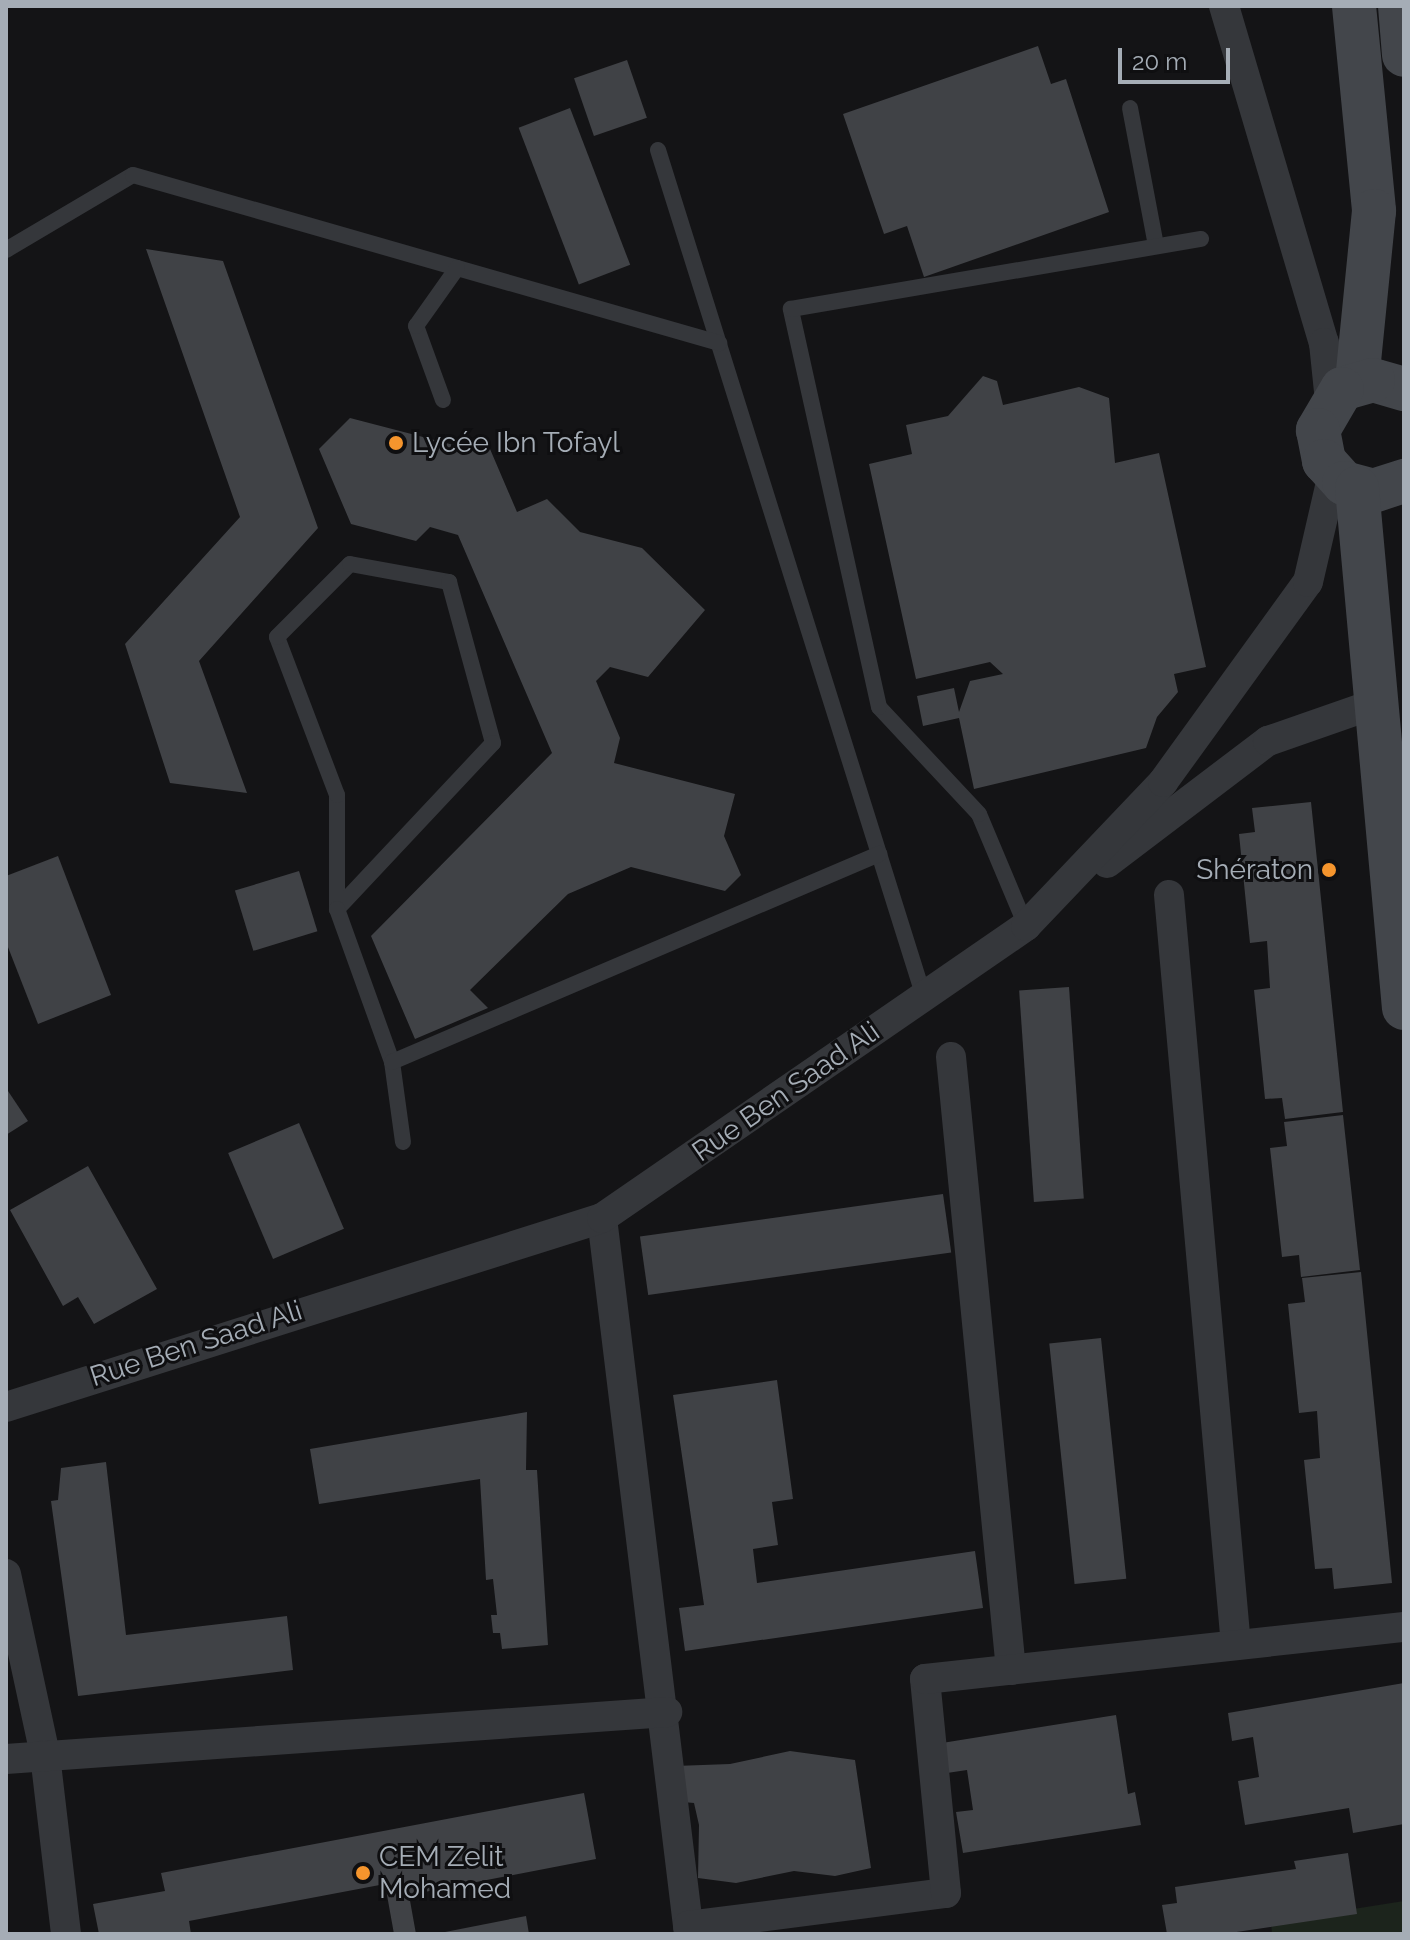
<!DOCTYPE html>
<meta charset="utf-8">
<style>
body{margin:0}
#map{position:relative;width:1410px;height:1940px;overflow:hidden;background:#141416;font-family:Raleway,sans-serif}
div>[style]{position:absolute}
.green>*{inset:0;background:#1c241c}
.building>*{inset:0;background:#404246;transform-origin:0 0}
.lane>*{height:16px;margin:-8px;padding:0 8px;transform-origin:8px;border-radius:8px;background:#35373b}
.street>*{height:30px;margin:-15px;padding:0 15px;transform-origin:15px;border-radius:15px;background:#35373b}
.secondary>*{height:44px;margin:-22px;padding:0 22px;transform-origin:22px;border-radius:22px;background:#43464b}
.dots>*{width:22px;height:22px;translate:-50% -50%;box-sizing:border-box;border:4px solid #0f0f11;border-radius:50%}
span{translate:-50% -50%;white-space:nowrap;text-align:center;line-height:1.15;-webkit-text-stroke:6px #0f0f11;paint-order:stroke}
.poi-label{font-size:28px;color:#a5adb6}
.left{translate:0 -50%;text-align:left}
.right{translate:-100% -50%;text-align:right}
.street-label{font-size:28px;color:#a5adb6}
.frame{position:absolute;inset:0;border:8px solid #a5adb6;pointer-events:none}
.scale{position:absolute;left:1118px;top:48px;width:112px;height:36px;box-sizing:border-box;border:4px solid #a5adb6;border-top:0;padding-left:10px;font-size:24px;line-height:28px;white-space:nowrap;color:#a5adb6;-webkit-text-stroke:6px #0f0f11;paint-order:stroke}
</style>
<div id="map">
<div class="green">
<div style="clip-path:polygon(1404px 1901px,1404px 1934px,1272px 1934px,1271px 1922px)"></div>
</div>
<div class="building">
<div style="clip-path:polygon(1038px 46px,1051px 84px,1066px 79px,1109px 212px,924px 277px,907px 226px,884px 234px,843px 114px)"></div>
<div style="left:627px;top:60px;width:61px;height:56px;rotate:71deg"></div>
<div style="left:570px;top:108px;width:168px;height:55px;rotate:69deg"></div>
<div style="clip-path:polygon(146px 249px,223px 261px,318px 528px,199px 661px,247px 793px,170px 783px,125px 644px,240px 517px)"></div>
<div style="clip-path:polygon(983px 376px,997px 381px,1003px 405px,1079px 387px,1109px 398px,1115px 463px,1159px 453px,1206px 667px,1174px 674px,1178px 692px,1157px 717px,1146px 748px,974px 789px,959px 718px,923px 726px,917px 696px,954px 688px,959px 712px,970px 681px,1003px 674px,990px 662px,916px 679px,869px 464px,912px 454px,906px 425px,948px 416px)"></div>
<div style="clip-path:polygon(350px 418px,469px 449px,487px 442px,517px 512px,547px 499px,580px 532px,642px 548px,705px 610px,648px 677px,610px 667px,596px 681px,620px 738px,614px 763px,735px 794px,724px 836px,741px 875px,725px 891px,631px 867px,568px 894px,470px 990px,488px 1008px,415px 1039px,371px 936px,552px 753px,458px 535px,430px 527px,416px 541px,351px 524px,319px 449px)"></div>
<div style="clip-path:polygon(1311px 802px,1343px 1112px,1285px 1119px,1282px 1098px,1265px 1099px,1254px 990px,1270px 988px,1267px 941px,1250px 943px,1239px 834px,1255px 832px,1252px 808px)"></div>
<div style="clip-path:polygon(58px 856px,111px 995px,38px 1024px,6px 942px,6px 876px)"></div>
<div style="left:299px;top:871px;width:63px;height:67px;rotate:73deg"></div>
<div style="left:1069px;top:987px;width:212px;height:50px;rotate:86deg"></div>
<div style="clip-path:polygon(6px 1088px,28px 1121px,6px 1135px)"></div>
<div style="clip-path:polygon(1343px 1115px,1360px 1270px,1301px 1277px,1299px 1255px,1282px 1257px,1270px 1148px,1287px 1146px,1284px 1122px)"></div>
<div style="left:299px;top:1123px;width:115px;height:77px;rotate:67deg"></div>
<div style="clip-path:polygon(88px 1166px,157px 1289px,94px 1324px,78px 1297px,63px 1306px,10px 1210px)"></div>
<div style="left:943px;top:1194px;width:59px;height:306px;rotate:82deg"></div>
<div style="clip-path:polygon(1361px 1272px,1392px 1583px,1334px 1589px,1332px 1568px,1315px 1569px,1304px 1460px,1320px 1458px,1317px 1411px,1299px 1413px,1288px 1304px,1305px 1302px,1302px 1278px)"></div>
<div style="left:1101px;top:1338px;width:242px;height:52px;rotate:84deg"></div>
<div style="clip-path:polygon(777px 1380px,793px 1499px,772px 1502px,778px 1545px,753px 1549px,757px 1583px,975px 1551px,983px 1608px,685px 1651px,679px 1608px,704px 1605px,673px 1395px)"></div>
<div style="clip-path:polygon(527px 1412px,526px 1470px,537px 1470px,548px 1645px,502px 1649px,500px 1633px,493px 1633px,491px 1615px,497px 1615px,493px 1579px,486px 1580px,480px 1479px,319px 1504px,310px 1449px)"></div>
<div style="clip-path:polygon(106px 1462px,126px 1635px,287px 1616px,293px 1670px,78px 1696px,51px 1501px,58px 1500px,61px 1468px)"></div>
<div style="clip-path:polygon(1404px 1683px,1404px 1824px,1353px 1833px,1349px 1808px,1245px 1825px,1238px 1781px,1259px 1777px,1253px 1737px,1232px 1741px,1228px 1713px)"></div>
<div style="clip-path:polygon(1116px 1715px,1128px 1794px,1135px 1792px,1141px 1825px,963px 1853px,956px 1812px,973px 1810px,967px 1770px,947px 1773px,942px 1743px)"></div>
<div style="clip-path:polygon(790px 1751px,855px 1760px,871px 1868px,835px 1876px,794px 1871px,736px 1883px,698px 1878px,699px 1825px,694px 1803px,683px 1802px,675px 1766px,730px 1764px)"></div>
<div style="clip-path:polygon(584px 1793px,596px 1859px,409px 1895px,416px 1934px,394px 1934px,385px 1884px,189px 1921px,191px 1934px,99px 1934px,93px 1904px,165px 1891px,161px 1873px)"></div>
<div style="clip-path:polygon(1348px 1853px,1357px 1914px,1223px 1934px,1167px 1934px,1162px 1905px,1177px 1903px,1175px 1887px,1296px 1869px,1294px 1861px)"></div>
<div style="clip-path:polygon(526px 1916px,529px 1934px,440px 1934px,440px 1933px)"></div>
</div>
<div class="lane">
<div style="left:1130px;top:108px;width:140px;rotate:79.3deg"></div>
<div style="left:658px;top:150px;width:888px;rotate:72.57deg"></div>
<div style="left:6px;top:250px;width:147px;rotate:-30.6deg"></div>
<div style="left:133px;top:175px;width:610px;rotate:16deg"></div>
<div style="left:443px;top:400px;width:79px;rotate:-110deg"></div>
<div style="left:416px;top:326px;width:71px;rotate:-54.7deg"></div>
<div style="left:337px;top:909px;width:114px;rotate:-90deg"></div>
<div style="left:337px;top:795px;width:169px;rotate:-110.8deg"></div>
<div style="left:277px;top:637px;width:103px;rotate:-45deg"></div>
<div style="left:350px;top:564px;width:101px;rotate:10.3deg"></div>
<div style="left:449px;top:582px;width:167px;rotate:74.7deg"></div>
<div style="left:493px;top:743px;width:228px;rotate:133.2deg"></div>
<div style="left:337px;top:909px;width:163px;rotate:70.2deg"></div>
<div style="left:1026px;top:926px;width:121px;rotate:-112.8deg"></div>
<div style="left:979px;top:814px;width:146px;rotate:-133.1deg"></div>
<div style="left:879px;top:707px;width:408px;rotate:-102.5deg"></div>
<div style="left:791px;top:309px;width:416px;rotate:-9.7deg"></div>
<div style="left:403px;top:1142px;width:81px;rotate:-97.8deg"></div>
<div style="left:392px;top:1062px;width:530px;rotate:-23.13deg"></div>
</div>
<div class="street">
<div style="left:1224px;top:6px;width:352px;rotate:73.5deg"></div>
<div style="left:1324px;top:343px;width:58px;rotate:84.1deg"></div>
<div style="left:1107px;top:863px;width:202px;rotate:-37.2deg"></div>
<div style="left:1268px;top:741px;width:112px;rotate:-19.2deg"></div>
<div style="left:1169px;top:895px;width:753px;rotate:84.9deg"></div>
<div style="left:951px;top:1057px;width:616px;rotate:84.41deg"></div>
<div style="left:602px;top:1218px;width:721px;rotate:83.07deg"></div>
<div style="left:6px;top:1407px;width:625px;rotate:-17.59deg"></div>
<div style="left:602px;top:1218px;width:515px;rotate:-34.55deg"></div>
<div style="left:1026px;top:926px;width:199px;rotate:-46.4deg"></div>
<div style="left:1163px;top:782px;width:247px;rotate:-54.1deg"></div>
<div style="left:1308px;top:582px;width:111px;rotate:-77deg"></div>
<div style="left:6px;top:1574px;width:185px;rotate:77.8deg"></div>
<div style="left:45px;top:1755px;width:180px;rotate:83.3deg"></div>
<div style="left:6px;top:1759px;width:663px;rotate:-4.07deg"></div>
<div style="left:688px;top:1926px;width:260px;rotate:-7.3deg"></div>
<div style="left:946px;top:1893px;width:215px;rotate:-95.6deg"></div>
<div style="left:925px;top:1679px;width:482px;rotate:-6.2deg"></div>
</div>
<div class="secondary">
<div style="left:1354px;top:6px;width:206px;rotate:84.4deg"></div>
<div style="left:1374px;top:211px;width:172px;rotate:95.7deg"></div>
<div style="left:1400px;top:6px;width:49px;rotate:85.3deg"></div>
<div style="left:1404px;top:389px;width:32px;rotate:-164deg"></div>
<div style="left:1373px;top:380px;width:32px;rotate:164deg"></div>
<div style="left:1342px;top:389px;width:48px;rotate:120.3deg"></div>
<div style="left:1318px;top:430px;width:32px;rotate:79deg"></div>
<div style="left:1324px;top:461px;width:30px;rotate:48deg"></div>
<div style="left:1344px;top:483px;width:30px;rotate:15deg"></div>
<div style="left:1373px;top:491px;width:33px;rotate:-18deg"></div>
<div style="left:1357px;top:488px;width:522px;rotate:84.84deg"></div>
</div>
<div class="dots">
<div style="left:396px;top:443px;background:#f5952d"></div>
<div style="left:1329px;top:870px;background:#f5952d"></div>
<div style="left:363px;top:1873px;background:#f5952d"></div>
</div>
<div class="poi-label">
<span class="left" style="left:412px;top:443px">Lycée Ibn Tofayl</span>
<span class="right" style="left:1313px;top:870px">Shératon</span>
<span class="left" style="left:379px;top:1873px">CEM Zelit<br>Mohamed</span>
</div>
<div class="street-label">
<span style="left:786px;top:1092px;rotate:-35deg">Rue Ben Saad Ali</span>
<span style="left:196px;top:1344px;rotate:-18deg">Rue Ben Saad Ali</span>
</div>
<div class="frame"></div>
<div class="scale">20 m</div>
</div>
